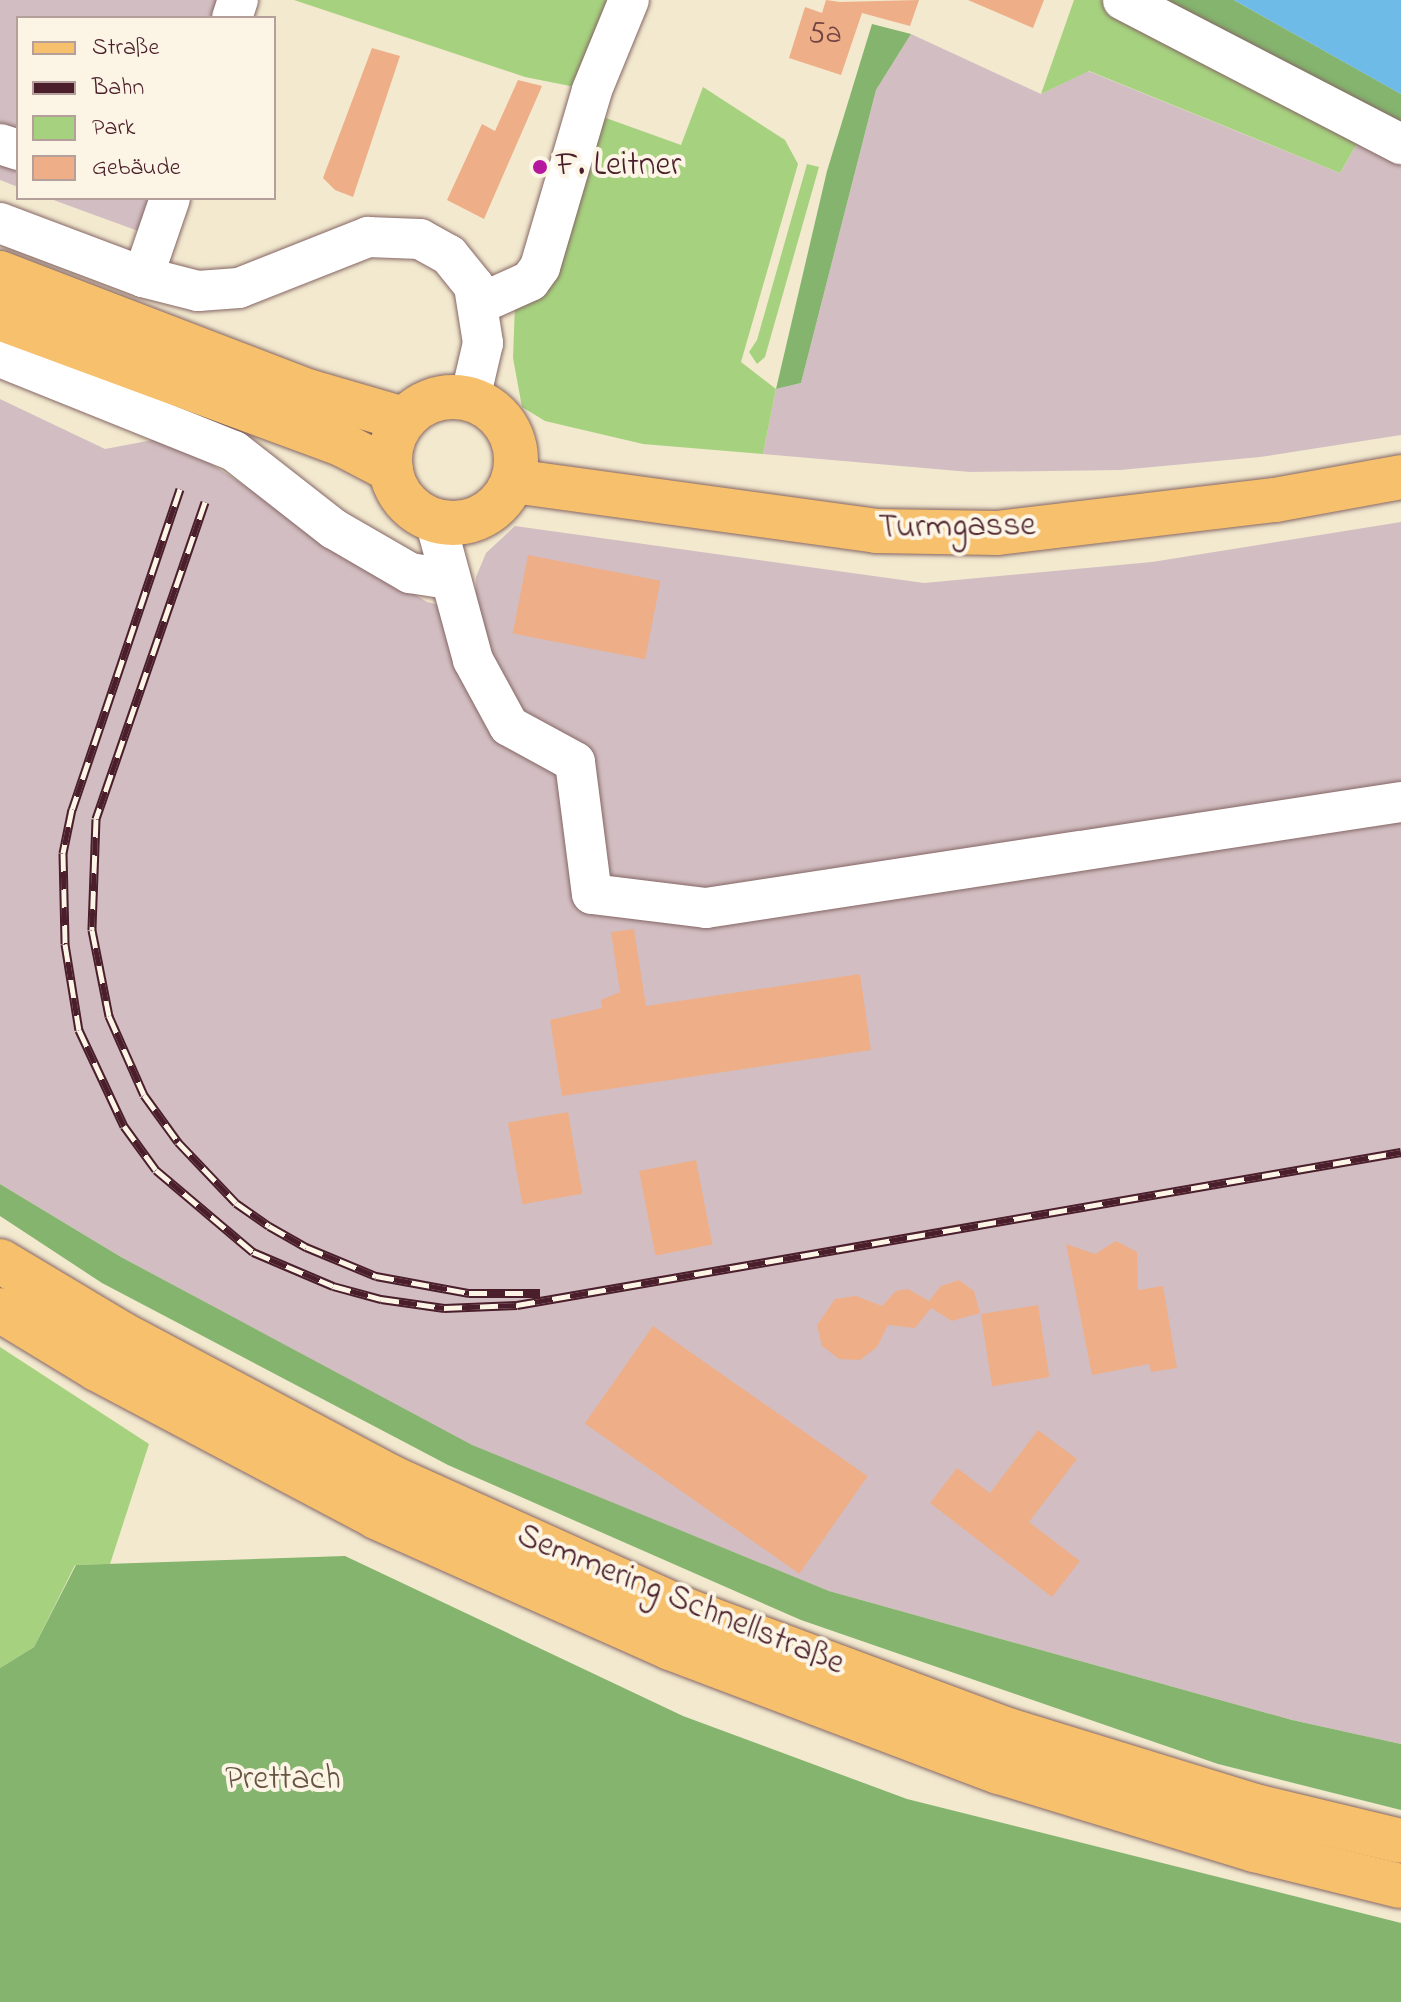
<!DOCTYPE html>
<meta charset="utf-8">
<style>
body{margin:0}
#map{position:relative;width:1401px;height:2002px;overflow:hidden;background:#f2e9cf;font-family:"Indie Flower",sans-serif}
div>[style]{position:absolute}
.industrial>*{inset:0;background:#d2bec2}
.green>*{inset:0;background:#a6d27f}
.forest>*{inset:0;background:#84b46e}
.water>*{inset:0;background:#6ebbe8}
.building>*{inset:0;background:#eeae88;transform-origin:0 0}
.roads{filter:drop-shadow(0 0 2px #856664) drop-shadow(0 0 2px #856664)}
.minor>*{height:40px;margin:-20px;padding:0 20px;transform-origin:20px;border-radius:20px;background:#fff}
.major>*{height:44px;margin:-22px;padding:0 22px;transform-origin:22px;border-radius:22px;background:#f7c06c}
.major>.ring{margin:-22px;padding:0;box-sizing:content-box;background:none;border:44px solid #f7c06c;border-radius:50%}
.highway>*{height:44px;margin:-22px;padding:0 22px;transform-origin:22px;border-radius:22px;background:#f7c06c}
.rail>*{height:9px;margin-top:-4.5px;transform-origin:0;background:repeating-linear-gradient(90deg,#fcf5e5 0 18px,#4a1f2b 0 36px);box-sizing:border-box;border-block:2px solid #4a1f2b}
.dots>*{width:22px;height:22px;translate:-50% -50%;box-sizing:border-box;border:4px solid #fcf5e5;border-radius:50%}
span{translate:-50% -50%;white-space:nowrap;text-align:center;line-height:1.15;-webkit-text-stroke:8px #fcf5e5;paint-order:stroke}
.number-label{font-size:30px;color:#734342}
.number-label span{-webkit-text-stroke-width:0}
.poi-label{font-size:34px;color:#4a1f2b}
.left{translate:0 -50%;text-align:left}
.street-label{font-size:34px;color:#4a1f2b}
.park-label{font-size:34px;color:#654}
.legend{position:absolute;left:16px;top:16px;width:260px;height:184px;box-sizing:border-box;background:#fcf5e5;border:2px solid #b59f9b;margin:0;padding:10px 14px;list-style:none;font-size:24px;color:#4a1f2b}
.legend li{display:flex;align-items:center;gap:16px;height:40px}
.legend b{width:40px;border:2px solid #b59f9b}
</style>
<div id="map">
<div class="industrial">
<div style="clip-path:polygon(0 0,249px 0,243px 18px,18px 18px,18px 187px,0 180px)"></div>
<div style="clip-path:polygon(911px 34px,1041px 94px,1088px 71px,1340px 173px,1363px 133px,1401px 156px,1401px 435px,1260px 457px,1120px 470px,970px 472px,763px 454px,776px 389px,801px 383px,876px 90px)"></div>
<div style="clip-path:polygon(48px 198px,186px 198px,171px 243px)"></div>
<div style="clip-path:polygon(0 399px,105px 449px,158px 439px,208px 462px,427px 602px,456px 609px,475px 606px,476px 577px,486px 553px,515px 526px,924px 583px,1152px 562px,1401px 522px,1401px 1744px,1292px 1720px,829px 1591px,472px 1446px,121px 1257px,0 1184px)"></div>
</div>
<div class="green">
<div style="clip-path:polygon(294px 0,620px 0,585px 89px,525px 77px)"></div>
<div style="clip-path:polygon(1074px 0,1104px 0,1363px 133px,1340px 173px,1089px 71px,1041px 94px)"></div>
<div style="clip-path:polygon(703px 87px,785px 140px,798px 164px,741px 362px,776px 389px,763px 454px,643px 444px,545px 421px,522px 407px,513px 358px,515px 303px,592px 113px,681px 145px)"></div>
<div style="clip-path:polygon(807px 164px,819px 167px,765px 357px,757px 364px,749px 352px,757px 340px)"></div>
<div style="clip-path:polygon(0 1347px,149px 1444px,110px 1564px,75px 1565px,34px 1647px,0 1668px)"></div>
</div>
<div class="forest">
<div style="clip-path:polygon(1151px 0,1234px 0,1401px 94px,1401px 128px)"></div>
<div style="clip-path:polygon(872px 24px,911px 34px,876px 90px,801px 383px,776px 389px,827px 171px)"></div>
<div style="clip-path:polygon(0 1184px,121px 1257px,472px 1445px,829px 1591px,1292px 1720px,1401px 1744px,1401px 1810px,1218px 1764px,801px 1620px,448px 1465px,102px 1283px,0 1216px)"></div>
<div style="clip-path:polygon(345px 1556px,683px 1716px,907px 1799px,1401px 1923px,1401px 2002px,0 2002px,0 1668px,34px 1647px,76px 1565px)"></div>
</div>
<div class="water">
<div style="clip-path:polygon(1234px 0,1401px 0,1401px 94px,1383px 84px)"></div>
</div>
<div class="building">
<div style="clip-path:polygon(826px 0,840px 2px,919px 0,910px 26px,862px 13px,841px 75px,789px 58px,805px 7px,822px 13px)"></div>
<div style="clip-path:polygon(968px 0,1044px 0,1033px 28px)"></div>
<div style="clip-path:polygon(372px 48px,400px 56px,353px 197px,335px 190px,323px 178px)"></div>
<div style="clip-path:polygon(518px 80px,542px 86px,484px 219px,447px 200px,482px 124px,495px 131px)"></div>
<div style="left:528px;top:555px;width:135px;height:80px;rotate:11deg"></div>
<div style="clip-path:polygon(634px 929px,646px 1006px,860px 974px,871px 1050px,562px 1096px,550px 1020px,602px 1008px,601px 1000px,620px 992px,611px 932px)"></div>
<div style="left:568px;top:1112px;width:83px;height:61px;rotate:80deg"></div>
<div style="left:696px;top:1160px;width:86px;height:58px;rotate:79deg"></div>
<div style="clip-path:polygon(1116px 1241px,1137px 1252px,1138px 1290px,1163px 1286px,1177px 1368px,1151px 1372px,1149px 1364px,1092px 1375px,1066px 1244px,1095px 1254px)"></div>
<div style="clip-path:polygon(959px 1280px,974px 1291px,980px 1313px,952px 1321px,931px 1308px,915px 1328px,888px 1325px,877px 1347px,860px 1360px,839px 1359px,822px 1346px,817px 1325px,835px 1299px,856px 1296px,882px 1306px,896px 1291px,908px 1289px,929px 1301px,941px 1286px)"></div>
<div style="left:1038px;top:1305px;width:73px;height:58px;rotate:81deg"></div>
<div style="left:653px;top:1326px;width:262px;height:119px;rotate:35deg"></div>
<div style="clip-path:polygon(1038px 1430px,1077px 1459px,1029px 1522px,1080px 1561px,1052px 1597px,930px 1503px,957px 1468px,990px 1493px)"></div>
</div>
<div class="roads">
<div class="minor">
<div style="left:1123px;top:0;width:313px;rotate:27.4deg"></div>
<div style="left:232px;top:18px;width:19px;rotate:-72deg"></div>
<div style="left:0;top:144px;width:19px;rotate:18deg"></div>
<div style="left:0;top:223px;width:153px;rotate:20.7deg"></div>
<div style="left:143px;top:277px;width:57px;rotate:14.3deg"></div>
<div style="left:198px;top:291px;width:41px;rotate:-4.2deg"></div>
<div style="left:239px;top:288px;width:139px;rotate:-21.6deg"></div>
<div style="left:368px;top:237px;width:52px;rotate:2.2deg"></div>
<div style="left:420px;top:239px;width:33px;rotate:29deg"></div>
<div style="left:449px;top:255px;width:40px;rotate:51deg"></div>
<div style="left:474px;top:286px;width:58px;rotate:81deg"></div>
<div style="left:483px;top:343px;width:57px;rotate:103.1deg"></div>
<div style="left:143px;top:277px;width:83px;rotate:-71.1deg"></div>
<div style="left:479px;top:304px;width:56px;rotate:-24.3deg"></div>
<div style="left:530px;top:281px;width:17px;rotate:-54deg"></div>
<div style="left:540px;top:267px;width:184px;rotate:-73.6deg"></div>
<div style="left:592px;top:90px;width:97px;rotate:-67.7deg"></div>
<div style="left:0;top:357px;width:252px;rotate:21.9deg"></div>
<div style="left:234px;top:451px;width:127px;rotate:38deg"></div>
<div style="left:334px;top:529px;width:88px;rotate:30.1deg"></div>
<div style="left:410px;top:573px;width:39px;rotate:9deg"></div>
<div style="left:435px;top:520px;width:145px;rotate:74.8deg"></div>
<div style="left:473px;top:660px;width:75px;rotate:61.4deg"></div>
<div style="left:509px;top:726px;width:75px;rotate:28.6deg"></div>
<div style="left:575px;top:762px;width:133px;rotate:82.7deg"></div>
<div style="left:592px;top:894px;width:115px;rotate:7deg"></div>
<div style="left:706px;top:908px;width:703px;rotate:-8.67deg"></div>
</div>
<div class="major">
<div class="ring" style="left:390px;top:397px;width:82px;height:82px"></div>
<div style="left:513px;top:481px;width:366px;rotate:7.8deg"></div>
<div style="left:876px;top:531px;width:122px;rotate:0.9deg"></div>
<div style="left:998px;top:533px;width:279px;rotate:-6.8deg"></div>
<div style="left:1275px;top:500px;width:128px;rotate:-10.3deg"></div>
</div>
<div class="highway">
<div style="left:0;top:273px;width:330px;rotate:21deg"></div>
<div style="left:308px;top:391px;width:100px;rotate:16.3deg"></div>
<div style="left:0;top:318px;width:366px;rotate:20.3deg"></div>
<div style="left:343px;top:445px;width:54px;rotate:27.5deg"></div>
<div style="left:0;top:1261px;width:142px;rotate:30.9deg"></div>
<div style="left:122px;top:1334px;width:307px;rotate:28deg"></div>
<div style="left:393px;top:1478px;width:324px;rotate:24.3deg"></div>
<div style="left:688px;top:1611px;width:341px;rotate:20.4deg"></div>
<div style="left:1008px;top:1730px;width:258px;rotate:17.1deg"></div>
<div style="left:1255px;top:1806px;width:150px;rotate:13.5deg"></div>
<div style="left:0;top:1310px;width:114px;rotate:31.3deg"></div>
<div style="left:97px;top:1369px;width:316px;rotate:27.9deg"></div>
<div style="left:376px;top:1517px;width:322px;rotate:24deg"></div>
<div style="left:670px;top:1648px;width:352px;rotate:20.7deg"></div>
<div style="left:999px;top:1772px;width:267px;rotate:17deg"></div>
<div style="left:1254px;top:1850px;width:151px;rotate:13.8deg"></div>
</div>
</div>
<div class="rail">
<div style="left:180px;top:489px;width:338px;rotate:108.6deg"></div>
<div style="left:72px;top:809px;width:45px;rotate:101.6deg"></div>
<div style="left:63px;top:853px;width:91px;rotate:88.7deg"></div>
<div style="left:65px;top:944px;width:87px;rotate:80.8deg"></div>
<div style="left:79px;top:1030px;width:106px;rotate:64.9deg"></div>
<div style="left:124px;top:1126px;width:54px;rotate:54deg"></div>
<div style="left:156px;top:1170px;width:127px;rotate:40.2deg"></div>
<div style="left:253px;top:1252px;width:87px;rotate:23deg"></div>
<div style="left:333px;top:1286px;width:50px;rotate:15.2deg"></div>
<div style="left:381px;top:1299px;width:64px;rotate:8.1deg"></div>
<div style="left:444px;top:1308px;width:73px;rotate:-2.4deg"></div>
<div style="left:517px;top:1305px;width:897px;rotate:-9.82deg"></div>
<div style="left:205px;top:502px;width:335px;rotate:109deg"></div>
<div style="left:96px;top:819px;width:111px;rotate:92.1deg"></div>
<div style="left:92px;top:930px;width:88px;rotate:78.8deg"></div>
<div style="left:109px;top:1016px;width:86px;rotate:66.1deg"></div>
<div style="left:144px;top:1095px;width:58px;rotate:54.1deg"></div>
<div style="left:178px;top:1142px;width:84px;rotate:46.4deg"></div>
<div style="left:236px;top:1203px;width:40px;rotate:34.9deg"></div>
<div style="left:269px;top:1226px;width:43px;rotate:29.6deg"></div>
<div style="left:306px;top:1247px;width:76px;rotate:22.5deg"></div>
<div style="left:376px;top:1276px;width:95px;rotate:10.4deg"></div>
<div style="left:469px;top:1293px;width:71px"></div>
</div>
<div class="dots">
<div style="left:540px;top:167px;background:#b5179e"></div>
</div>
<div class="number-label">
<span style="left:825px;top:35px">5a</span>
</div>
<div class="poi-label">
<span class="left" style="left:556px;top:167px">F. Leitner</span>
</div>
<div class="street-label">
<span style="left:957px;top:528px;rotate:-1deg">Turmgasse</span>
<span style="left:680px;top:1601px;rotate:22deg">Semmering Schnellstraße</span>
</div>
<div class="park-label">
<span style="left:283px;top:1781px">Prettach</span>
</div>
<ul class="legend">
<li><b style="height:10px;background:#f7c06c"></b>Straße</li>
<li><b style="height:10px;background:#4a1f2b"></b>Bahn</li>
<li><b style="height:22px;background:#a6d27f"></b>Park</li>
<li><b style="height:22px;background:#eeae88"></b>Gebäude</li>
</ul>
</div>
